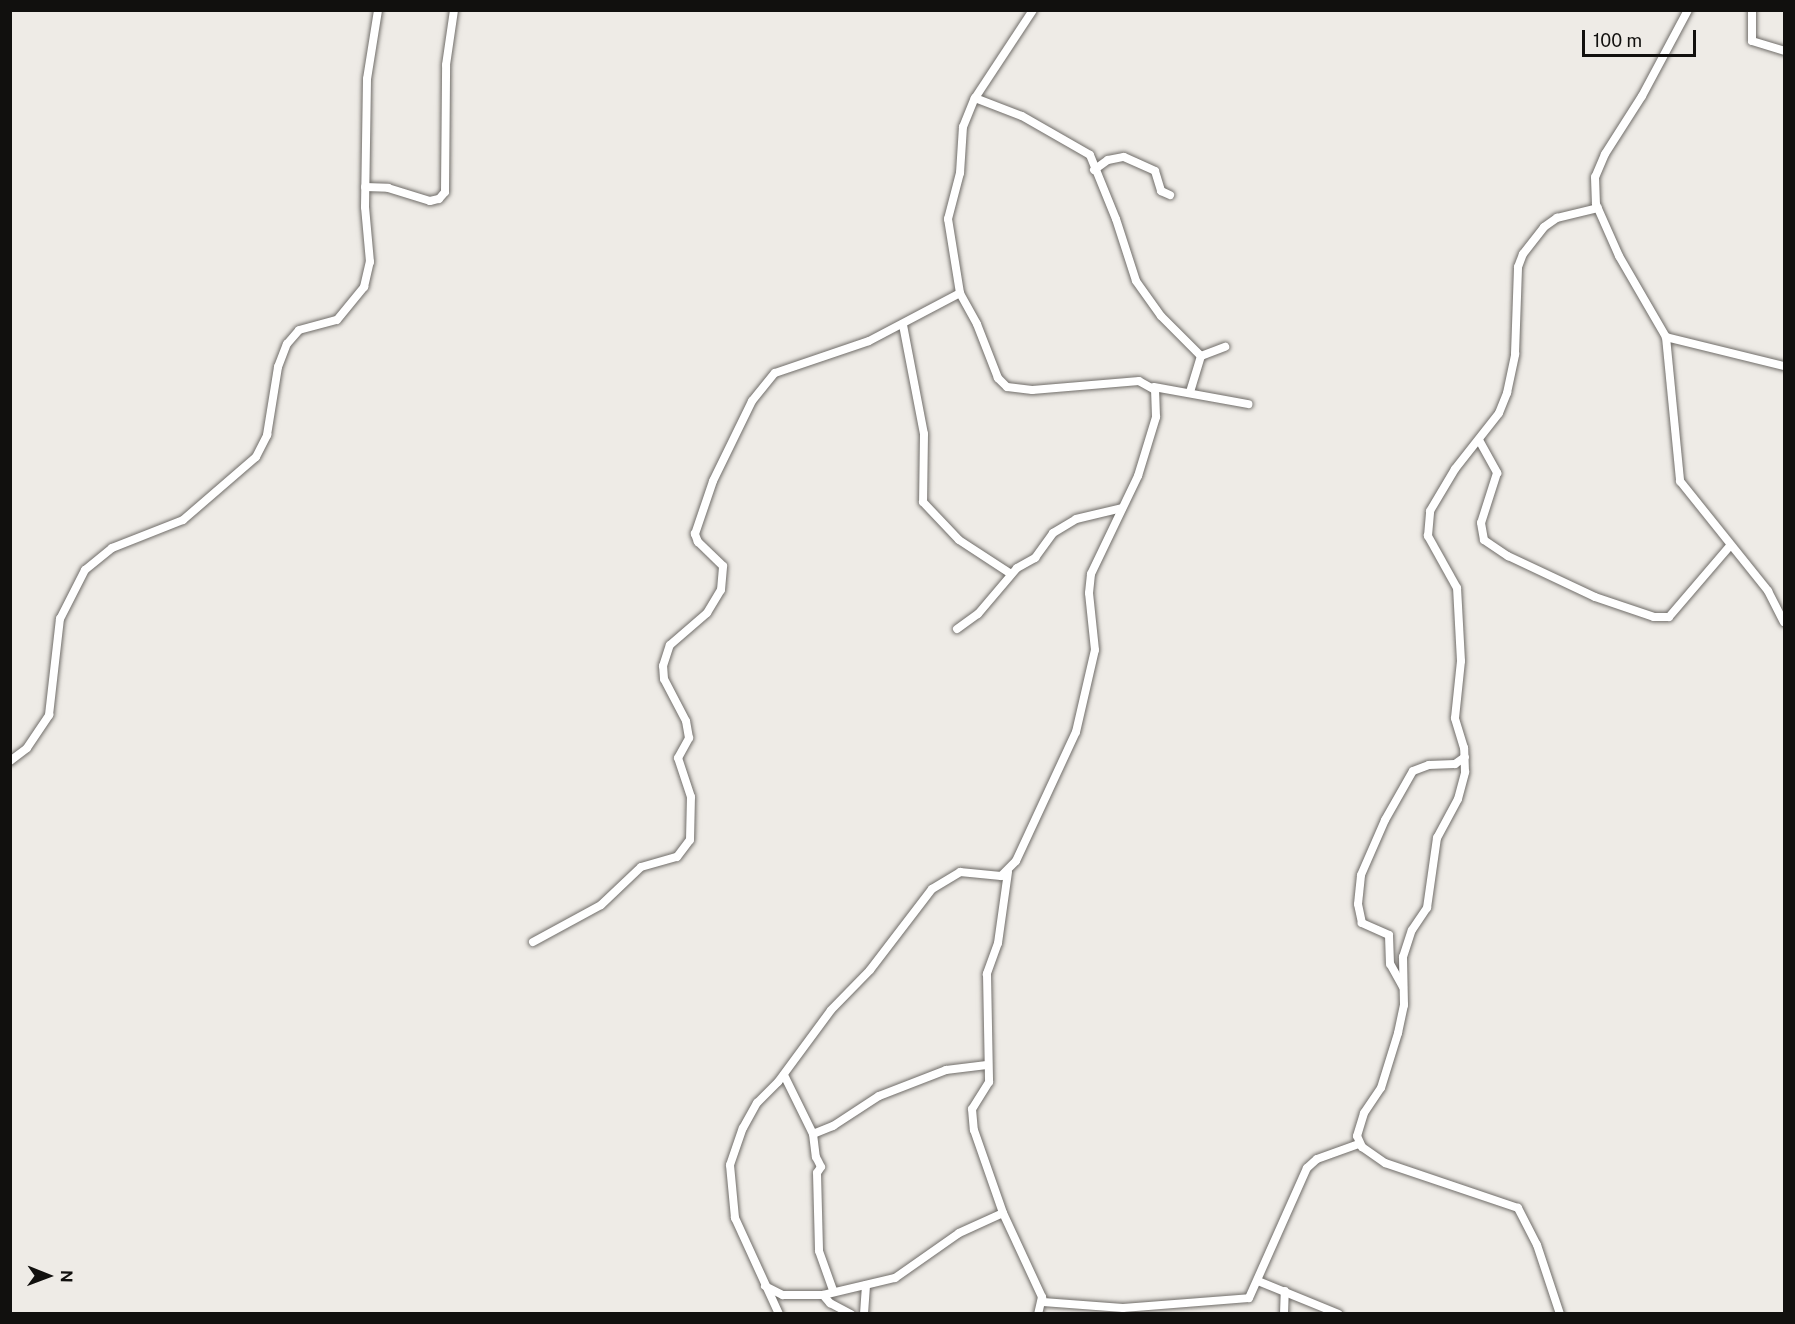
<!DOCTYPE html>
<style>
body{margin:0}
#map{position:relative;width:1795px;height:1324px;overflow:hidden;background:#eeebe6;font-family:"Public Sans",sans-serif}
div>[style]{position:absolute}
.roads{filter:drop-shadow(0 0 2px #706d69) drop-shadow(0 0 2px #706d69)}
.street>*{height:8px;margin:-4px;padding:0 4px;transform-origin:4px;border-radius:4px;background:#fff}
span{translate:-50% -50%;white-space:nowrap;text-align:center;line-height:1.15;-webkit-text-stroke:4.5px #eeebe6;paint-order:stroke}
.frame{position:absolute;inset:0;border:12px solid #11100e;pointer-events:none}
.north{position:absolute;left:18px;top:1246px;width:60px;height:60px;-webkit-text-stroke:4px #eeebe6;paint-order:stroke;rotate:91deg;font-size:16px;font-weight:700;line-height:24px;text-align:center;color:#11100e}
.north::after{content:'';display:block;margin:auto;width:21px;height:27px;background:#11100e;clip-path:polygon(50% 0,100% 100%,50% 72%,0 100%)}
.scale{position:absolute;left:1582px;top:30px;width:114px;height:27px;box-sizing:border-box;border:3px solid #11100e;border-top:0;padding-left:8px;font-size:18px;line-height:21px;white-space:nowrap;color:#11100e;-webkit-text-stroke:4px #eeebe6;paint-order:stroke}
</style>
<div id="map">
<div class="roads">
<div class="street">
<div style="left:1688px;top:10px;width:98px;rotate:118.1deg"></div>
<div style="left:1642px;top:96px;width:69px;rotate:122.5deg"></div>
<div style="left:1605px;top:154px;width:25px;rotate:113deg"></div>
<div style="left:1595px;top:177px;width:27px;rotate:88deg"></div>
<div style="left:1596px;top:204px;width:57px;rotate:66.1deg"></div>
<div style="left:1619px;top:256px;width:94px;rotate:59.9deg"></div>
<div style="left:1666px;top:337px;width:145px;rotate:84.4deg"></div>
<div style="left:1680px;top:481px;width:141px;rotate:51.3deg"></div>
<div style="left:1768px;top:591px;width:35px;rotate:63deg"></div>
<div style="left:1752px;top:10px;width:31px;rotate:90deg"></div>
<div style="left:1752px;top:41px;width:34px;rotate:17deg"></div>
<div style="left:975px;top:98px;width:50px;rotate:21deg"></div>
<div style="left:1022px;top:116px;width:78px;rotate:29.8deg"></div>
<div style="left:1090px;top:155px;width:69px;rotate:67.9deg"></div>
<div style="left:1116px;top:219px;width:65px;rotate:72.1deg"></div>
<div style="left:1136px;top:281px;width:43px;rotate:54.5deg"></div>
<div style="left:1161px;top:316px;width:57px;rotate:45deg"></div>
<div style="left:1094px;top:170px;width:17px;rotate:-36deg"></div>
<div style="left:1108px;top:160px;width:16px;rotate:-11deg"></div>
<div style="left:1124px;top:157px;width:34px;rotate:24deg"></div>
<div style="left:1155px;top:171px;width:21px;rotate:73deg"></div>
<div style="left:1161px;top:191px;width:10px;rotate:24deg"></div>
<div style="left:365px;top:187px;width:23px;rotate:2deg"></div>
<div style="left:388px;top:188px;width:44px;rotate:17.2deg"></div>
<div style="left:430px;top:201px;width:9px;rotate:-13deg"></div>
<div style="left:439px;top:199px;width:9px;rotate:-49deg"></div>
<div style="left:445px;top:192px;width:127px;rotate:-89.5deg"></div>
<div style="left:446px;top:65px;width:56px;rotate:-81.7deg"></div>
<div style="left:903px;top:325px;width:111px;rotate:79.1deg"></div>
<div style="left:924px;top:434px;width:68px;rotate:90.8deg"></div>
<div style="left:923px;top:502px;width:52px;rotate:46.5deg"></div>
<div style="left:959px;top:540px;width:62px;rotate:33.2deg"></div>
<div style="left:1666px;top:337px;width:122px;rotate:13.8deg"></div>
<div style="left:1154px;top:387px;width:96px;rotate:10.3deg"></div>
<div style="left:1190px;top:392px;width:38px;rotate:-73deg"></div>
<div style="left:1201px;top:356px;width:26px;rotate:-21deg"></div>
<div style="left:1479px;top:440px;width:38px;rotate:61deg"></div>
<div style="left:1497px;top:473px;width:52px;rotate:107.7deg"></div>
<div style="left:1481px;top:523px;width:17px;rotate:80deg"></div>
<div style="left:1484px;top:540px;width:29px;rotate:34deg"></div>
<div style="left:1508px;top:556px;width:96px;rotate:25.2deg"></div>
<div style="left:1595px;top:597px;width:62px;rotate:18.7deg"></div>
<div style="left:1654px;top:617px;width:15px"></div>
<div style="left:1669px;top:617px;width:92px;rotate:-49.4deg"></div>
<div style="left:957px;top:629px;width:26px;rotate:-36deg"></div>
<div style="left:978px;top:614px;width:60px;rotate:-49.7deg"></div>
<div style="left:1017px;top:568px;width:21px;rotate:-29deg"></div>
<div style="left:1035px;top:558px;width:31px;rotate:-54deg"></div>
<div style="left:1053px;top:533px;width:27px;rotate:-31deg"></div>
<div style="left:1076px;top:519px;width:47px;rotate:-13.4deg"></div>
<div style="left:10px;top:761px;width:21px;rotate:-37deg"></div>
<div style="left:27px;top:748px;width:40px;rotate:-56deg"></div>
<div style="left:49px;top:715px;width:97px;rotate:-83.5deg"></div>
<div style="left:60px;top:619px;width:55px;rotate:-63deg"></div>
<div style="left:85px;top:570px;width:35px;rotate:-39deg"></div>
<div style="left:112px;top:548px;width:76px;rotate:-21.5deg"></div>
<div style="left:183px;top:520px;width:96px;rotate:-40.8deg"></div>
<div style="left:256px;top:457px;width:25px;rotate:-63deg"></div>
<div style="left:267px;top:435px;width:69px;rotate:-80.8deg"></div>
<div style="left:278px;top:367px;width:25px;rotate:-69deg"></div>
<div style="left:287px;top:344px;width:18px;rotate:-49deg"></div>
<div style="left:299px;top:330px;width:39px;rotate:-15deg"></div>
<div style="left:337px;top:320px;width:43px;rotate:-50.7deg"></div>
<div style="left:364px;top:287px;width:26px;rotate:-77deg"></div>
<div style="left:370px;top:262px;width:55px;rotate:-95.2deg"></div>
<div style="left:365px;top:207px;width:128px;rotate:-89.1deg"></div>
<div style="left:367px;top:79px;width:70px;rotate:-80.9deg"></div>
<div style="left:1008px;top:872px;width:72px;rotate:98deg"></div>
<div style="left:998px;top:943px;width:33px;rotate:110deg"></div>
<div style="left:987px;top:974px;width:108px;rotate:88.9deg"></div>
<div style="left:989px;top:1082px;width:32px;rotate:122deg"></div>
<div style="left:972px;top:1109px;width:21px;rotate:85deg"></div>
<div style="left:974px;top:1130px;width:88px;rotate:70.7deg"></div>
<div style="left:1003px;top:1213px;width:93px;rotate:65.1deg"></div>
<div style="left:1042px;top:1297px;width:17px;rotate:103deg"></div>
<div style="left:533px;top:942px;width:77px;rotate:-28.6deg"></div>
<div style="left:601px;top:905px;width:55px;rotate:-43.5deg"></div>
<div style="left:641px;top:867px;width:37px;rotate:-16deg"></div>
<div style="left:677px;top:857px;width:21px;rotate:-53deg"></div>
<div style="left:690px;top:840px;width:43px;rotate:-88.7deg"></div>
<div style="left:691px;top:797px;width:41px;rotate:-108.4deg"></div>
<div style="left:678px;top:758px;width:23px;rotate:-61deg"></div>
<div style="left:689px;top:738px;width:17px;rotate:-100deg"></div>
<div style="left:686px;top:721px;width:47px;rotate:-117.6deg"></div>
<div style="left:664px;top:679px;width:13px;rotate:-94deg"></div>
<div style="left:663px;top:666px;width:22px;rotate:-72deg"></div>
<div style="left:670px;top:645px;width:49px;rotate:-40.9deg"></div>
<div style="left:707px;top:613px;width:27px;rotate:-59deg"></div>
<div style="left:721px;top:590px;width:24px;rotate:-85deg"></div>
<div style="left:723px;top:566px;width:35px;rotate:-136deg"></div>
<div style="left:698px;top:542px;width:9px;rotate:-111deg"></div>
<div style="left:695px;top:534px;width:56px;rotate:-71.2deg"></div>
<div style="left:713px;top:481px;width:89px;rotate:-64deg"></div>
<div style="left:752px;top:401px;width:36px;rotate:-51deg"></div>
<div style="left:775px;top:373px;width:99px;rotate:-18.8deg"></div>
<div style="left:869px;top:341px;width:103px;rotate:-27.8deg"></div>
<div style="left:1403px;top:987px;width:26px;rotate:-119deg"></div>
<div style="left:1390px;top:964px;width:29px;rotate:-92deg"></div>
<div style="left:1389px;top:935px;width:30px;rotate:-156deg"></div>
<div style="left:1362px;top:923px;width:19px;rotate:-102deg"></div>
<div style="left:1358px;top:904px;width:29px;rotate:-84deg"></div>
<div style="left:1361px;top:875px;width:60px;rotate:-66.4deg"></div>
<div style="left:1385px;top:820px;width:56px;rotate:-60.3deg"></div>
<div style="left:1413px;top:771px;width:17px;rotate:-21deg"></div>
<div style="left:1429px;top:765px;width:26px;rotate:-2deg"></div>
<div style="left:1455px;top:764px;width:12px;rotate:-35deg"></div>
<div style="left:784px;top:1075px;width:66px;rotate:63.8deg"></div>
<div style="left:813px;top:1134px;width:23px;rotate:83deg"></div>
<div style="left:816px;top:1157px;width:11px;rotate:63deg"></div>
<div style="left:821px;top:1167px;width:7px;rotate:124deg"></div>
<div style="left:817px;top:1173px;width:78px;rotate:88.5deg"></div>
<div style="left:819px;top:1251px;width:41px;rotate:70.3deg"></div>
<div style="left:813px;top:1134px;width:22px;rotate:-22deg"></div>
<div style="left:833px;top:1126px;width:55px;rotate:-33.1deg"></div>
<div style="left:879px;top:1096px;width:72px;rotate:-21.2deg"></div>
<div style="left:946px;top:1070px;width:41px;rotate:-7deg"></div>
<div style="left:1258px;top:1281px;width:87px;rotate:22.2deg"></div>
<div style="left:765px;top:1286px;width:20px;rotate:27deg"></div>
<div style="left:783px;top:1295px;width:40px"></div>
<div style="left:823px;top:1295px;width:74px;rotate:-13.3deg"></div>
<div style="left:895px;top:1278px;width:78px;rotate:-35.1deg"></div>
<div style="left:959px;top:1233px;width:48px;rotate:-24.4deg"></div>
<div style="left:823px;top:1295px;width:11px;rotate:49deg"></div>
<div style="left:830px;top:1303px;width:24px;rotate:28deg"></div>
<div style="left:1043px;top:1302px;width:80px;rotate:4.3deg"></div>
<div style="left:1123px;top:1308px;width:126px;rotate:-4.5deg"></div>
<div style="left:1249px;top:1298px;width:142px;rotate:-66deg"></div>
<div style="left:1307px;top:1168px;width:13px;rotate:-42deg"></div>
<div style="left:1317px;top:1159px;width:45px;rotate:-19.7deg"></div>
<div style="left:779px;top:1314px;width:106px;rotate:-114.6deg"></div>
<div style="left:735px;top:1218px;width:53px;rotate:-95.4deg"></div>
<div style="left:730px;top:1165px;width:39px;rotate:-71deg"></div>
<div style="left:743px;top:1128px;width:29px;rotate:-61deg"></div>
<div style="left:757px;top:1103px;width:30px;rotate:-45deg"></div>
<div style="left:778px;top:1082px;width:89px;rotate:-53.6deg"></div>
<div style="left:831px;top:1010px;width:56px;rotate:-45.7deg"></div>
<div style="left:870px;top:970px;width:102px;rotate:-52.6deg"></div>
<div style="left:932px;top:889px;width:33px;rotate:-31deg"></div>
<div style="left:960px;top:872px;width:41px;rotate:5.6deg"></div>
<div style="left:1001px;top:876px;width:21px;rotate:-45deg"></div>
<div style="left:1016px;top:861px;width:142px;rotate:-65.1deg"></div>
<div style="left:1076px;top:732px;width:84px;rotate:-77deg"></div>
<div style="left:1095px;top:650px;width:57px;rotate:-96deg"></div>
<div style="left:1089px;top:593px;width:19px;rotate:-84deg"></div>
<div style="left:1091px;top:574px;width:109px;rotate:-64.4deg"></div>
<div style="left:1138px;top:476px;width:62px;rotate:-73deg"></div>
<div style="left:1156px;top:417px;width:27px;rotate:-92deg"></div>
<div style="left:1155px;top:390px;width:18px;rotate:-151deg"></div>
<div style="left:1139px;top:381px;width:107px;rotate:175.2deg"></div>
<div style="left:1032px;top:390px;width:25px;rotate:-173deg"></div>
<div style="left:1007px;top:387px;width:13px;rotate:-135deg"></div>
<div style="left:998px;top:378px;width:58px;rotate:-111.3deg"></div>
<div style="left:977px;top:324px;width:35px;rotate:-119deg"></div>
<div style="left:960px;top:293px;width:75px;rotate:-99.2deg"></div>
<div style="left:948px;top:219px;width:48px;rotate:-75.4deg"></div>
<div style="left:960px;top:173px;width:46px;rotate:-86.3deg"></div>
<div style="left:963px;top:127px;width:31px;rotate:-68deg"></div>
<div style="left:975px;top:98px;width:105px;rotate:-56.6deg"></div>
<div style="left:864px;top:1314px;width:29px;rotate:-86deg"></div>
<div style="left:1284px;top:1314px;width:23px;rotate:-88deg"></div>
<div style="left:1560px;top:1314px;width:73px;rotate:-108.4deg"></div>
<div style="left:1537px;top:1245px;width:42px;rotate:-117.2deg"></div>
<div style="left:1518px;top:1208px;width:140px;rotate:-161.3deg"></div>
<div style="left:1385px;top:1163px;width:28px;rotate:-145deg"></div>
<div style="left:1362px;top:1147px;width:12px;rotate:-114deg"></div>
<div style="left:1357px;top:1136px;width:24px;rotate:-73deg"></div>
<div style="left:1364px;top:1113px;width:30px;rotate:-56deg"></div>
<div style="left:1381px;top:1088px;width:58px;rotate:-72.8deg"></div>
<div style="left:1398px;top:1033px;width:29px;rotate:-78deg"></div>
<div style="left:1404px;top:1005px;width:48px;rotate:-91.2deg"></div>
<div style="left:1403px;top:957px;width:28px;rotate:-72deg"></div>
<div style="left:1412px;top:930px;width:27px;rotate:-56deg"></div>
<div style="left:1427px;top:908px;width:71px;rotate:-81.9deg"></div>
<div style="left:1437px;top:838px;width:44px;rotate:-61.7deg"></div>
<div style="left:1458px;top:799px;width:28px;rotate:-75deg"></div>
<div style="left:1465px;top:772px;width:24px;rotate:-92deg"></div>
<div style="left:1464px;top:748px;width:31px;rotate:-107deg"></div>
<div style="left:1455px;top:718px;width:57px;rotate:-84deg"></div>
<div style="left:1461px;top:661px;width:73px;rotate:-93.1deg"></div>
<div style="left:1457px;top:588px;width:60px;rotate:-119.1deg"></div>
<div style="left:1428px;top:536px;width:25px;rotate:-85deg"></div>
<div style="left:1430px;top:511px;width:49px;rotate:-59.2deg"></div>
<div style="left:1455px;top:469px;width:71px;rotate:-51.8deg"></div>
<div style="left:1499px;top:413px;width:22px;rotate:-68deg"></div>
<div style="left:1507px;top:393px;width:40px;rotate:-78deg"></div>
<div style="left:1515px;top:354px;width:87px;rotate:-88deg"></div>
<div style="left:1518px;top:267px;width:14px;rotate:-69deg"></div>
<div style="left:1523px;top:254px;width:34px;rotate:-52deg"></div>
<div style="left:1544px;top:227px;width:16px;rotate:-35deg"></div>
<div style="left:1557px;top:218px;width:42px;rotate:-13.7deg"></div>
</div>
</div>
<div class="frame"></div>
<div class="north">N</div>
<div class="scale">100 m</div>
</div>
